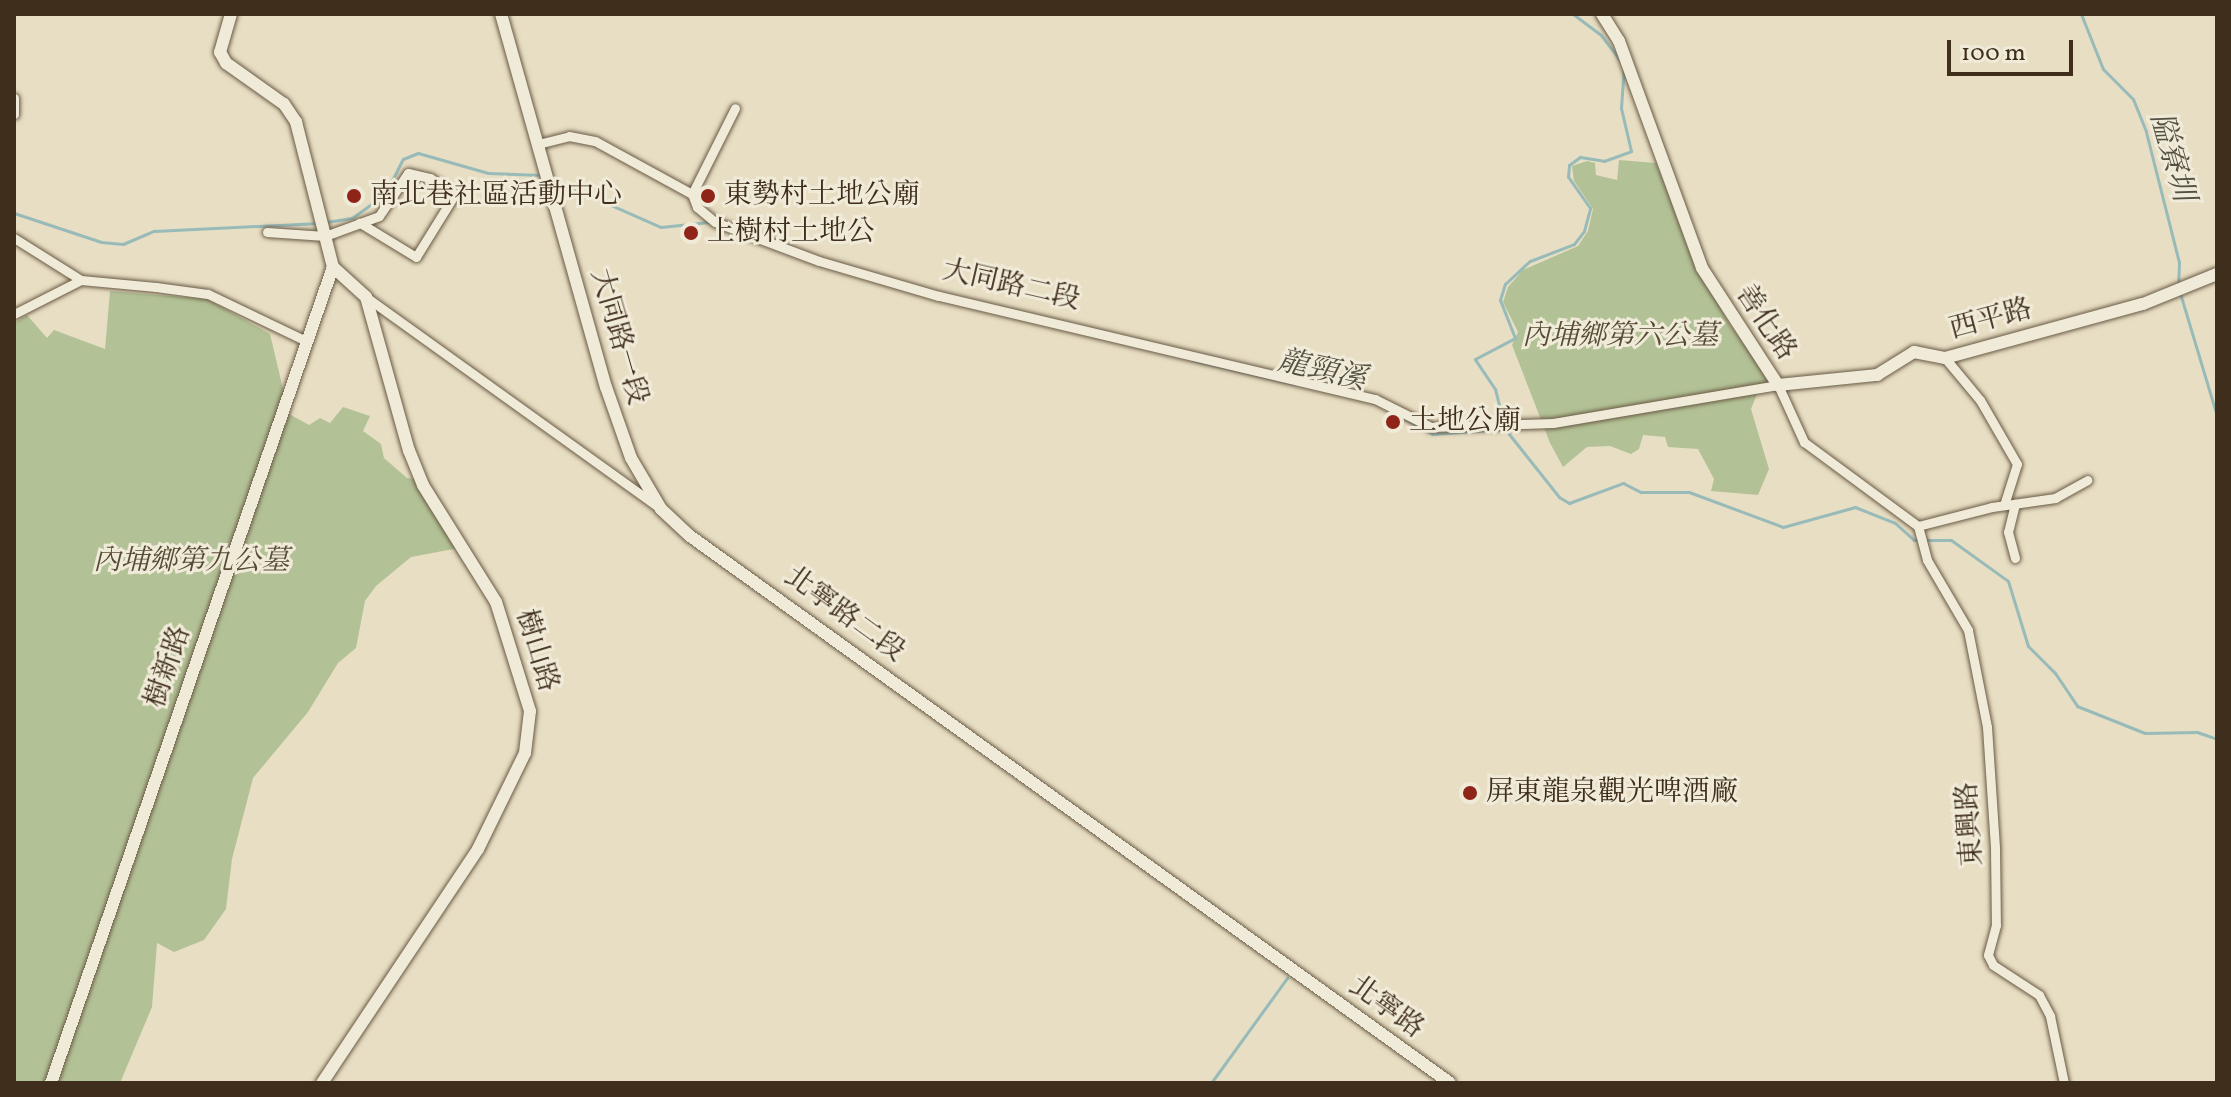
<!DOCTYPE html>
<meta charset="utf-8">
<style>
body{margin:0}
#map{position:relative;width:2231px;height:1097px;overflow:hidden;background:#e8dec3;font-family:Vollkorn,"Noto Serif TC",serif}
div>[style]{position:absolute}
.green>*{inset:0;background:#b3c296}
.stream>*{height:3px;margin:-1.5px;padding:0 1.5px;transform-origin:1.5px;border-radius:1.5px;background:#98bbb9}
.roads{filter:drop-shadow(0 0 2px #695a45) drop-shadow(0 0 2px #695a45)}
.street>*{height:9px;margin:-4.5px;padding:0 4.5px;transform-origin:4.5px;border-radius:4.5px;background:#f0ead8}
.secondary>*{height:12px;margin:-6px;padding:0 6px;transform-origin:6px;border-radius:6px;background:#f0ead8}
.dots>*{width:22px;height:22px;translate:-50% -50%;box-sizing:border-box;border:4px solid #f0ead8;border-radius:50%}
span{translate:-50% -50%;white-space:nowrap;text-align:center;line-height:1.15;-webkit-text-stroke:6px #f0ead8;paint-order:stroke}
.poi-label{font-size:28px;color:#3f2e1b}
.left{translate:0 -50%;text-align:left}
.street-label{font-size:28px;color:#3f2e1b}
.park-label{font-size:28px;color:#564c34;font-style:italic}
.water-label{font-size:30px;color:#555142;font-style:italic}
.frame{position:absolute;inset:0;border:16px solid #3f2e1b;pointer-events:none}
.scale{position:absolute;left:1947px;top:40px;width:126px;height:36px;box-sizing:border-box;border:4px solid #3f2e1b;border-top:0;padding-left:10px;font-size:24px;line-height:28px;white-space:nowrap;color:#3f2e1b;-webkit-text-stroke:6px #f0ead8;paint-order:stroke}
</style>
<div id="map">
<div class="green">
<div style="clip-path:polygon(1619px 160px,1656px 163px,1699px 268px,1730px 325px,1777px 389px,1757px 394px,1751px 409px,1769px 469px,1758px 495px,1711px 491px,1714px 479px,1698px 449px,1668px 447px,1665px 437px,1643px 435px,1639px 449px,1631px 454px,1610px 446px,1587px 447px,1563px 467px,1550px 443px,1512px 345px,1518px 332px,1503px 302px,1508px 287px,1523px 270px,1578px 246px,1588px 231px,1593px 209px,1574px 181px,1572px 166px,1587px 161px,1595px 163px,1596px 175px,1617px 180px)"></div>
<div style="clip-path:polygon(110px 291px,207px 299px,270px 334px,284px 393px,280px 409px,309px 425px,320px 418px,330px 423px,343px 407px,370px 416px,363px 431px,381px 444px,384px 458px,407px 478px,419px 479px,459px 548px,411px 557px,376px 586px,365px 601px,356px 648px,338px 663px,308px 712px,253px 778px,232px 859px,226px 909px,204px 940px,174px 952px,157px 943px,152px 1007px,120px 1083px,14px 1083px,14px 323px,27px 315px,47px 338px,54px 330px,105px 349px)"></div>
</div>
<div class="stream">
<div style="left:1573px;top:14px;width:35px;rotate:37deg"></div>
<div style="left:1601px;top:35px;width:34px;rotate:53deg"></div>
<div style="left:2081px;top:14px;width:59px;rotate:68.2deg"></div>
<div style="left:2103px;top:69px;width:42px;rotate:45deg"></div>
<div style="left:2133px;top:99px;width:35px;rotate:68deg"></div>
<div style="left:2146px;top:132px;width:134px;rotate:75.8deg"></div>
<div style="left:2179px;top:262px;width:24px;rotate:92deg"></div>
<div style="left:552px;top:179px;width:119px;rotate:23.8deg"></div>
<div style="left:661px;top:227px;width:48px;rotate:-5.9deg"></div>
<div style="left:14px;top:213px;width:92px;rotate:18.4deg"></div>
<div style="left:101px;top:242px;width:22px;rotate:5deg"></div>
<div style="left:123px;top:244px;width:34px;rotate:-23deg"></div>
<div style="left:154px;top:231px;width:165px;rotate:-2.8deg"></div>
<div style="left:326px;top:222px;width:26px;rotate:-9deg"></div>
<div style="left:352px;top:218px;width:41px;rotate:-36deg"></div>
<div style="left:385px;top:194px;width:39px;rotate:-63deg"></div>
<div style="left:403px;top:159px;width:16px;rotate:-22deg"></div>
<div style="left:418px;top:153px;width:73px;rotate:15.9deg"></div>
<div style="left:488px;top:173px;width:53px;rotate:2.2deg"></div>
<div style="left:2180px;top:293px;width:128px;rotate:73.3deg"></div>
<div style="left:1192px;top:360px;width:105px;rotate:13.2deg"></div>
<div style="left:1397px;top:415px;width:40px;rotate:28deg"></div>
<div style="left:1432px;top:434px;width:73px;rotate:-3.9deg"></div>
<div style="left:1505px;top:429px;width:87px;rotate:51.5deg"></div>
<div style="left:1559px;top:497px;width:12px;rotate:31deg"></div>
<div style="left:1569px;top:503px;width:58px;rotate:-20.3deg"></div>
<div style="left:1623px;top:483px;width:20px;rotate:27deg"></div>
<div style="left:1641px;top:492px;width:48px"></div>
<div style="left:1689px;top:492px;width:100px;rotate:20.4deg"></div>
<div style="left:1783px;top:527px;width:75px;rotate:-15.5deg"></div>
<div style="left:1855px;top:507px;width:43px;rotate:21.8deg"></div>
<div style="left:1895px;top:523px;width:25px;rotate:42deg"></div>
<div style="left:1914px;top:540px;width:37px"></div>
<div style="left:1951px;top:540px;width:70px;rotate:35.7deg"></div>
<div style="left:2008px;top:581px;width:68px;rotate:72.9deg"></div>
<div style="left:2028px;top:646px;width:38px;rotate:45deg"></div>
<div style="left:2055px;top:673px;width:40px;rotate:56deg"></div>
<div style="left:2077px;top:706px;width:73px;rotate:21.7deg"></div>
<div style="left:2145px;top:733px;width:52px;rotate:-1.1deg"></div>
<div style="left:2197px;top:732px;width:21px;rotate:19deg"></div>
<div style="left:1503px;top:421px;width:33px;rotate:-104deg"></div>
<div style="left:1495px;top:389px;width:36px;rotate:-124deg"></div>
<div style="left:1475px;top:359px;width:45px;rotate:-27.7deg"></div>
<div style="left:1515px;top:338px;width:41px;rotate:-111.5deg"></div>
<div style="left:1500px;top:300px;width:17px;rotate:-73deg"></div>
<div style="left:1505px;top:284px;width:34px;rotate:-43deg"></div>
<div style="left:1530px;top:261px;width:47px;rotate:-21.1deg"></div>
<div style="left:1574px;top:244px;width:16px;rotate:-52deg"></div>
<div style="left:1584px;top:231px;width:24px;rotate:-75deg"></div>
<div style="left:1590px;top:208px;width:38px;rotate:-125deg"></div>
<div style="left:1568px;top:177px;width:12px;rotate:-85deg"></div>
<div style="left:1569px;top:165px;width:14px;rotate:-36deg"></div>
<div style="left:1580px;top:157px;width:24px;rotate:9deg"></div>
<div style="left:1604px;top:161px;width:29px;rotate:-20deg"></div>
<div style="left:1631px;top:151px;width:44px;rotate:-103.1deg"></div>
<div style="left:1621px;top:108px;width:39px;rotate:-86deg"></div>
<div style="left:1211px;top:1083px;width:130px;rotate:-54.1deg"></div>
</div>
<div class="roads">
<div class="street">
<div style="left:14px;top:98px;width:16px;rotate:90deg"></div>
<div style="left:538px;top:144px;width:32px;rotate:-14deg"></div>
<div style="left:569px;top:136px;width:26px;rotate:11deg"></div>
<div style="left:595px;top:141px;width:111px;rotate:28.7deg"></div>
<div style="left:692px;top:194px;width:14px;rotate:69deg"></div>
<div style="left:697px;top:207px;width:23px;rotate:40deg"></div>
<div style="left:715px;top:222px;width:111px;rotate:20.6deg"></div>
<div style="left:819px;top:261px;width:125px;rotate:16.3deg"></div>
<div style="left:939px;top:296px;width:448px;rotate:13.3deg"></div>
<div style="left:1375px;top:399px;width:63px;rotate:26.6deg"></div>
<div style="left:1431px;top:427px;width:122px;rotate:-1.9deg"></div>
<div style="left:1553px;top:423px;width:228px;rotate:-9.6deg"></div>
<div style="left:1778px;top:385px;width:63px;rotate:65.5deg"></div>
<div style="left:1804px;top:442px;width:142px;rotate:36.4deg"></div>
<div style="left:1918px;top:526px;width:35px;rotate:75deg"></div>
<div style="left:1927px;top:560px;width:81px;rotate:59.6deg"></div>
<div style="left:1968px;top:630px;width:99px;rotate:78.9deg"></div>
<div style="left:1987px;top:727px;width:121px;rotate:86.2deg"></div>
<div style="left:1995px;top:848px;width:77px;rotate:89.3deg"></div>
<div style="left:1996px;top:925px;width:31px;rotate:105deg"></div>
<div style="left:1988px;top:955px;width:11px;rotate:63deg"></div>
<div style="left:1993px;top:965px;width:55px;rotate:33.1deg"></div>
<div style="left:2039px;top:995px;width:24px;rotate:62deg"></div>
<div style="left:2050px;top:1016px;width:68px;rotate:78.2deg"></div>
<div style="left:692px;top:194px;width:96px;rotate:-63.4deg"></div>
<div style="left:267px;top:232px;width:58px;rotate:3.9deg"></div>
<div style="left:325px;top:236px;width:37px;rotate:-20deg"></div>
<div style="left:360px;top:223px;width:20px;rotate:-20deg"></div>
<div style="left:379px;top:216px;width:52px;rotate:-56deg"></div>
<div style="left:408px;top:173px;width:23px;rotate:13deg"></div>
<div style="left:430px;top:178px;width:30px;rotate:33deg"></div>
<div style="left:455px;top:194px;width:74px;rotate:121.8deg"></div>
<div style="left:416px;top:257px;width:66px;rotate:-148.7deg"></div>
<div style="left:14px;top:238px;width:79px;rotate:32.1deg"></div>
<div style="left:366px;top:297px;width:360px;rotate:35.7deg"></div>
<div style="left:14px;top:314px;width:75px;rotate:-26.9deg"></div>
<div style="left:81px;top:280px;width:75px;rotate:5.3deg"></div>
<div style="left:156px;top:287px;width:52px;rotate:7.7deg"></div>
<div style="left:208px;top:294px;width:109px;rotate:25.6deg"></div>
<div style="left:1945px;top:358px;width:55px;rotate:50.2deg"></div>
<div style="left:1980px;top:400px;width:74px;rotate:60deg"></div>
<div style="left:2017px;top:464px;width:43px;rotate:107.6deg"></div>
<div style="left:1918px;top:526px;width:76px;rotate:-14.4deg"></div>
<div style="left:1992px;top:507px;width:64px;rotate:-8.1deg"></div>
<div style="left:2055px;top:498px;width:37px;rotate:-29deg"></div>
<div style="left:2015px;top:558px;width:27px;rotate:-105deg"></div>
<div style="left:2008px;top:532px;width:29px;rotate:-76deg"></div>
</div>
<div class="secondary">
<div style="left:231px;top:14px;width:40px;rotate:106deg"></div>
<div style="left:220px;top:52px;width:13px;rotate:61deg"></div>
<div style="left:226px;top:63px;width:71px;rotate:35.3deg"></div>
<div style="left:284px;top:104px;width:22px;rotate:56deg"></div>
<div style="left:296px;top:122px;width:150px;rotate:75.7deg"></div>
<div style="left:501px;top:14px;width:387px;rotate:74.3deg"></div>
<div style="left:606px;top:387px;width:75px;rotate:70.6deg"></div>
<div style="left:631px;top:458px;width:59px;rotate:59.5deg"></div>
<div style="left:661px;top:509px;width:40px;rotate:43deg"></div>
<div style="left:690px;top:536px;width:936px;rotate:35.74deg"></div>
<div style="left:1602px;top:14px;width:32px;rotate:58deg"></div>
<div style="left:1619px;top:41px;width:242px;rotate:69.9deg"></div>
<div style="left:1702px;top:268px;width:140px;rotate:57deg"></div>
<div style="left:1778px;top:385px;width:100px;rotate:-5.8deg"></div>
<div style="left:1877px;top:375px;width:44px;rotate:-31.9deg"></div>
<div style="left:1914px;top:352px;width:32px;rotate:11deg"></div>
<div style="left:1945px;top:358px;width:205px;rotate:-15.3deg"></div>
<div style="left:2143px;top:304px;width:80px;rotate:-22.1deg"></div>
<div style="left:51px;top:1083px;width:863px;rotate:-70.94deg"></div>
<div style="left:322px;top:1083px;width:281px;rotate:-56.3deg"></div>
<div style="left:478px;top:849px;width:107px;rotate:-63.9deg"></div>
<div style="left:525px;top:753px;width:42px;rotate:-83.2deg"></div>
<div style="left:530px;top:711px;width:114px;rotate:-107.3deg"></div>
<div style="left:496px;top:602px;width:138px;rotate:-122deg"></div>
<div style="left:423px;top:485px;width:37px;rotate:-112deg"></div>
<div style="left:409px;top:451px;width:160px;rotate:-105.6deg"></div>
<div style="left:366px;top:297px;width:45px;rotate:-137.7deg"></div>
</div>
</div>
<div class="dots">
<div style="left:354px;top:196px;background:#8f2418"></div>
<div style="left:708px;top:196px;background:#8f2418"></div>
<div style="left:691px;top:233px;background:#8f2418"></div>
<div style="left:1393px;top:422px;background:#8f2418"></div>
<div style="left:1470px;top:793px;background:#8f2418"></div>
</div>
<div class="poi-label">
<span class="left" style="left:370px;top:196px">南北巷社區活動中心</span>
<span class="left" style="left:724px;top:196px">東勢村土地公廟</span>
<span class="left" style="left:707px;top:233px">上樹村土地公</span>
<span class="left" style="left:1409px;top:422px">土地公廟</span>
<span class="left" style="left:1486px;top:793px">屏東龍泉觀光啤酒廠</span>
</div>
<div class="street-label">
<span style="left:1011px;top:286px;rotate:13deg">大同路二段</span>
<span style="left:1991px;top:320px;rotate:-15deg">西平路</span>
<span style="left:1765px;top:323px;rotate:56deg">善化路</span>
<span style="left:618px;top:337px;rotate:74deg">大同路一段</span>
<span style="left:844px;top:615px;rotate:36deg">北寧路二段</span>
<span style="left:536px;top:651px;rotate:73deg">樹山路</span>
<span style="left:169px;top:667px;rotate:-71deg">樹新路</span>
<span style="left:1971px;top:824px;rotate:-94deg">東興路</span>
<span style="left:1386px;top:1008px;rotate:36deg">北寧路</span>
</div>
<div class="park-label">
<span style="left:1620px;top:337px">內埔鄉第六公墓</span>
<span style="left:191px;top:562px">內埔鄉第九公墓</span>
</div>
<div class="water-label">
<span style="left:2171px;top:157px;rotate:74deg">隘寮圳</span>
<span style="left:1322px;top:371px;rotate:13deg">龍頸溪</span>
</div>
<div class="frame"></div>
<div class="scale">100 m</div>
</div>
